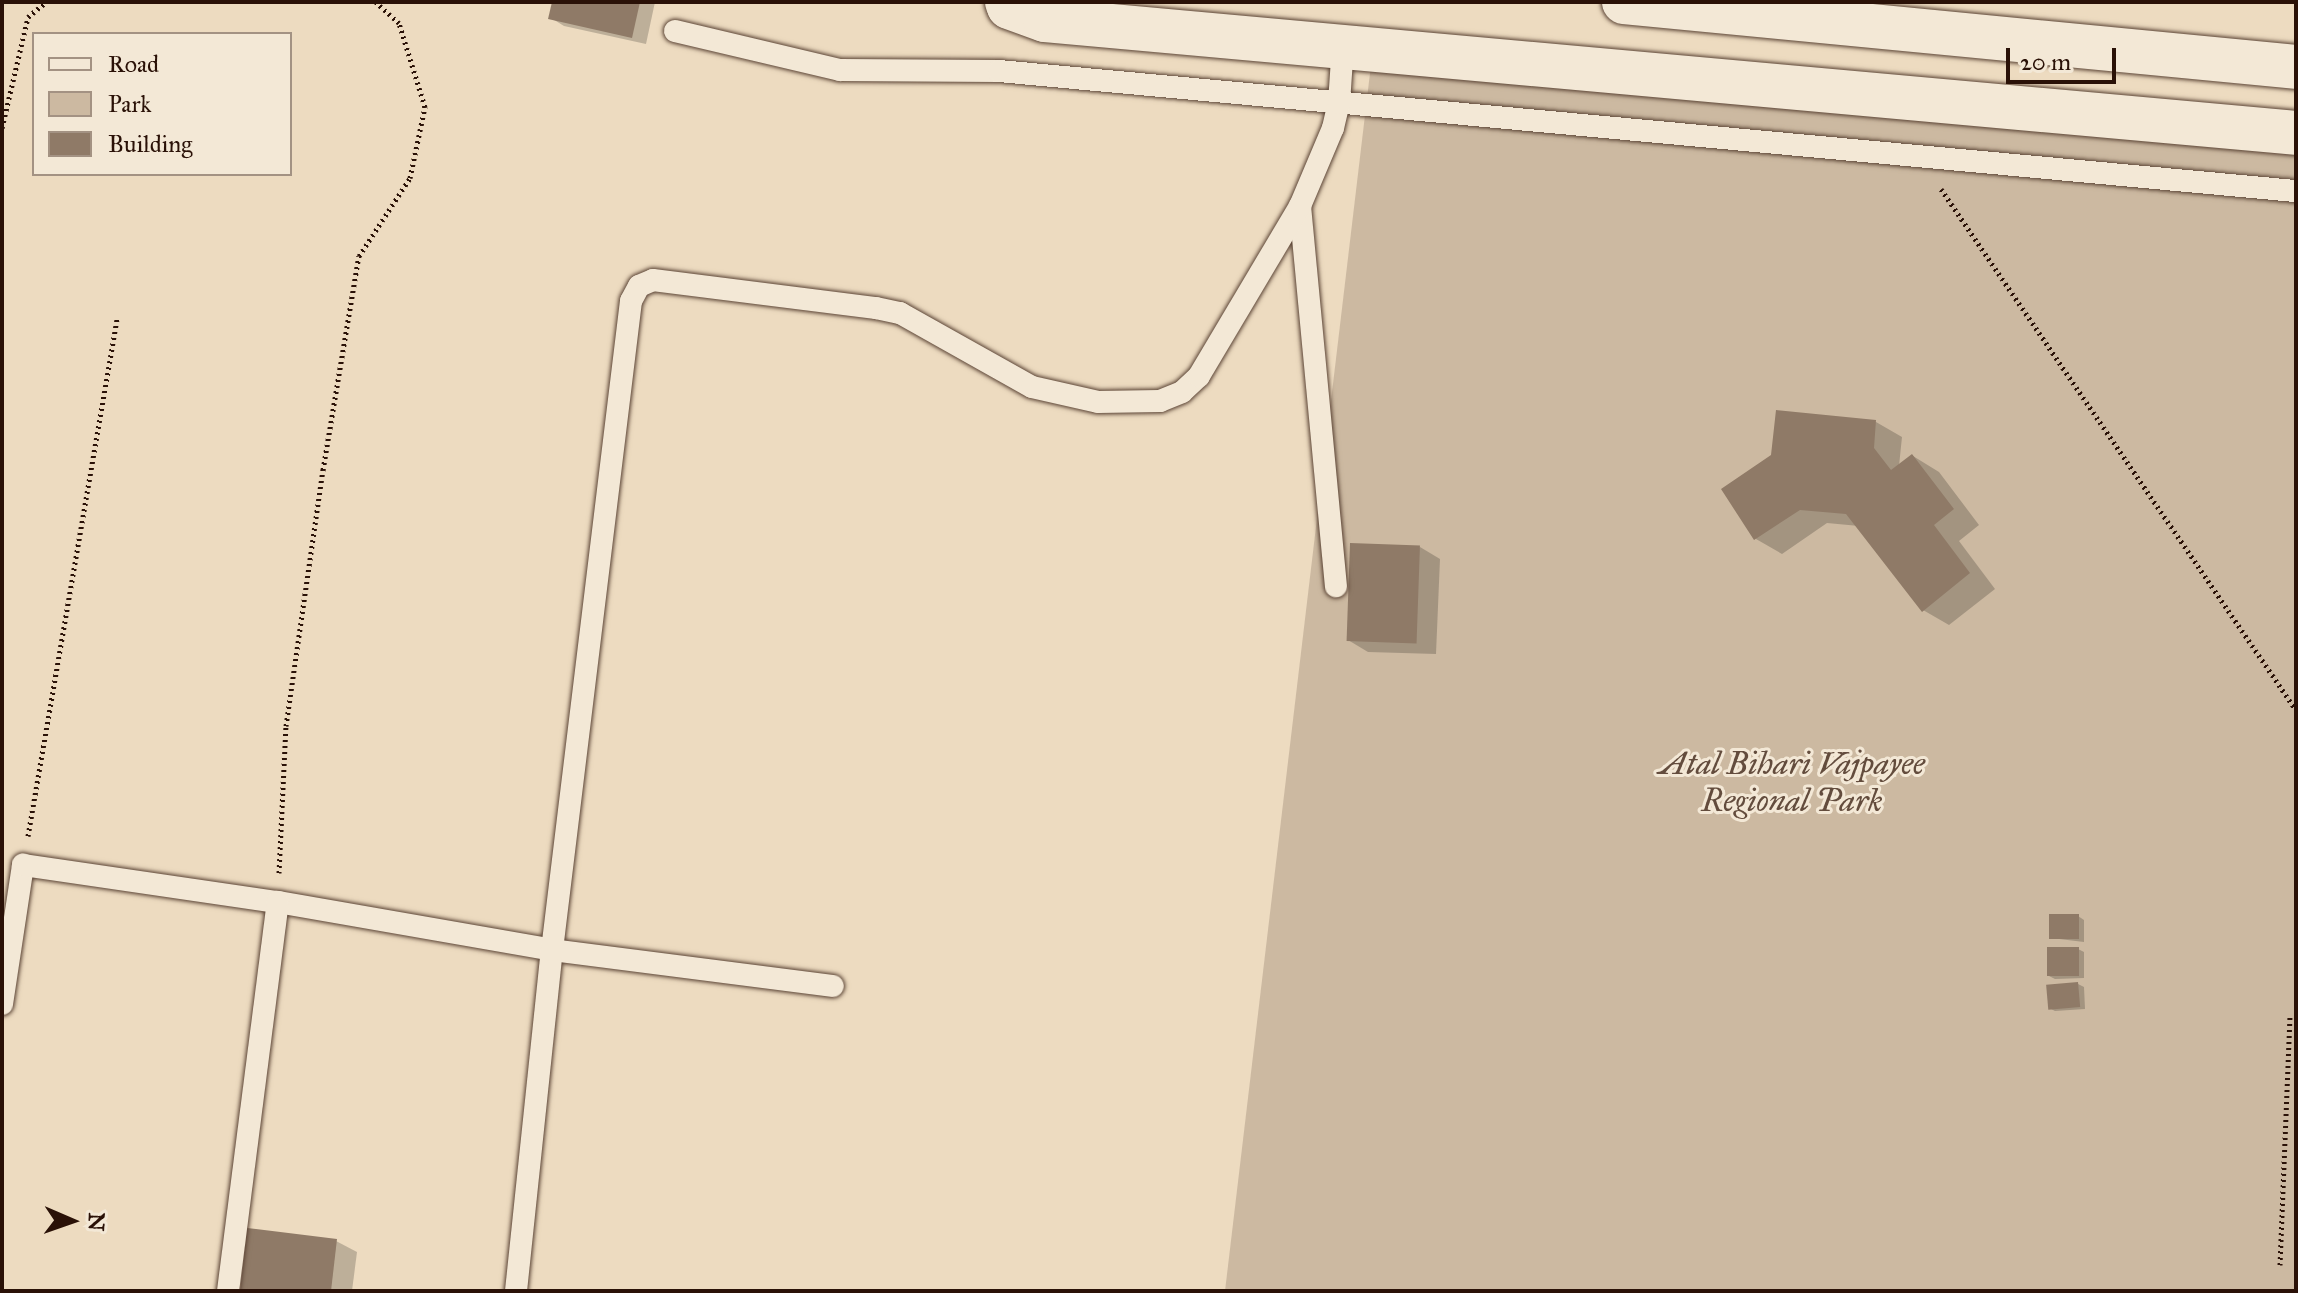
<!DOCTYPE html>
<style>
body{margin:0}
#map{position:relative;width:2298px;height:1293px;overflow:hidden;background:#eddbc0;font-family:"IM FELL Great Primer",serif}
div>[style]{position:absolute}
.green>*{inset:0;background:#ccb9a1}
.shadow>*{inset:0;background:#0003}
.building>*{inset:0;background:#8f7a67;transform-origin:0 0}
.path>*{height:5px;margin-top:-2.5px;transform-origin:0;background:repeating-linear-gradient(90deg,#2a1107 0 2px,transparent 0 6px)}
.roads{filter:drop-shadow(0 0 2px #5b4435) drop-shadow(0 0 2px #5b4435)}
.service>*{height:22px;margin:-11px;padding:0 11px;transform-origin:11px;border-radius:11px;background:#f3e8d6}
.tertiary>*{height:44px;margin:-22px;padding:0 22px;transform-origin:22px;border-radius:22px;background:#f3e8d6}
span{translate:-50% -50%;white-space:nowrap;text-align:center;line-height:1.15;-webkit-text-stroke:6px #f3e8d6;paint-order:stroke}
.park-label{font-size:32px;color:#634c3d;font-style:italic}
.frame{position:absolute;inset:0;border:4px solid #2a1107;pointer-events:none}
.legend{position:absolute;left:32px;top:32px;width:260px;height:144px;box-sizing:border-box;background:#f3e8d6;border:2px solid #a39283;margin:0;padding:10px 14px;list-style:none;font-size:24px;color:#2a1107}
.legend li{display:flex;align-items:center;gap:16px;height:40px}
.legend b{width:40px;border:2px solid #a39283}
.north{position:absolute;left:32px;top:1181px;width:80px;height:80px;-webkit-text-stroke:6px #f3e8d6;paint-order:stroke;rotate:92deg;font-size:22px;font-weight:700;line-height:32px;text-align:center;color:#2a1107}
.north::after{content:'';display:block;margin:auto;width:28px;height:36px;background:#2a1107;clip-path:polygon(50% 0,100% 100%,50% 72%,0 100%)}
.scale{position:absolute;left:2006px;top:48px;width:110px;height:36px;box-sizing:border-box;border:4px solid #2a1107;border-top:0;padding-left:10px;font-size:24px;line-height:28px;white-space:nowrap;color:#2a1107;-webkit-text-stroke:6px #f3e8d6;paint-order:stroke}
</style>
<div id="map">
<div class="green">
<div style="clip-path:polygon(1373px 48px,2296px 132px,2296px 1291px,1225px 1291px)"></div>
</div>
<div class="shadow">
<div style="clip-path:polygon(554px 2px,655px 2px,646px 44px,564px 26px,551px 18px)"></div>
<div style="clip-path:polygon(1777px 413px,1876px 422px,1902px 437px,1899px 466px,1913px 456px,1939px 472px,1979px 525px,1959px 541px,1995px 589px,1949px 625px,1923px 610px,1859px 526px,1827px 523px,1782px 554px,1756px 539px,1773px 457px)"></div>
<div style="clip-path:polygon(1420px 547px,1440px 559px,1436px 654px,1368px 652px,1348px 640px)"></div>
<div style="clip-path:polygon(2078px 916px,2084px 920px,2084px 942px,2051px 938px)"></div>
<div style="clip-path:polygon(2078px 949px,2084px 952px,2084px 978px,2055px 979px,2049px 976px)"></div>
<div style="clip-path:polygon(2078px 984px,2084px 987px,2085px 1009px,2055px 1011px,2049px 1008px)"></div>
<div style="clip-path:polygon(336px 1241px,357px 1252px,352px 1291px,242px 1291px)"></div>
</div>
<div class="building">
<div style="clip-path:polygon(552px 2px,640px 2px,632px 38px,548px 19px)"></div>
<div style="clip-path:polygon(1776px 410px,1876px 420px,1874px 448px,1891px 470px,1912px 454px,1954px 509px,1934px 525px,1970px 573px,1922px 612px,1846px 514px,1800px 510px,1754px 540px,1721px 489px,1771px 455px)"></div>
<div style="left:1350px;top:543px;width:70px;height:98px;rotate:2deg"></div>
<div style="left:2049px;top:914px;width:30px;height:25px"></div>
<div style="left:2079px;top:947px;width:29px;height:32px;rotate:90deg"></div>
<div style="left:2078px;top:982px;width:25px;height:32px;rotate:85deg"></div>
<div style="clip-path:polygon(247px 1228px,337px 1239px,331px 1291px,240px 1291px)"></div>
</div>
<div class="path">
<div style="left:2px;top:128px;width:114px;rotate:-76.8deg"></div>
<div style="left:28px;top:17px;width:23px;rotate:-40deg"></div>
<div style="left:1941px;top:189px;width:630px;rotate:55.73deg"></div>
<div style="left:28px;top:836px;width:525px;rotate:-80.23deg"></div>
<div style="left:279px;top:873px;width:147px;rotate:-87.3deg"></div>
<div style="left:286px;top:726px;width:259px;rotate:-81.8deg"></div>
<div style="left:323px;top:470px;width:217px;rotate:-80.5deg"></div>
<div style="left:359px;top:256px;width:93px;rotate:-56.8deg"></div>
<div style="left:410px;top:178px;width:73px;rotate:-78.1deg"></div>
<div style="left:425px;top:107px;width:88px;rotate:-107.2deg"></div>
<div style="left:399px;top:23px;width:31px;rotate:-138deg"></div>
<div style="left:2280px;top:1265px;width:250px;rotate:-87.7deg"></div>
</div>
<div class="roads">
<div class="service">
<div style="left:675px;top:31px;width:170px;rotate:13.3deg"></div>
<div style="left:840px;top:70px;width:159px;rotate:0.4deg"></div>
<div style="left:999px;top:71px;width:1303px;rotate:5.29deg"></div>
<div style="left:1300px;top:206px;width:382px;rotate:84.6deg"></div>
<div style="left:2px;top:1004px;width:141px;rotate:-81.4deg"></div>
<div style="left:23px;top:865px;width:258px;rotate:8.3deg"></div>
<div style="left:278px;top:902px;width:278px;rotate:9.9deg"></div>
<div style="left:552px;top:950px;width:283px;rotate:7.3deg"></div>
<div style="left:228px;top:1291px;width:392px;rotate:-82.7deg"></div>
<div style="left:516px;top:1291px;width:343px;rotate:-84deg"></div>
<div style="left:552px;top:950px;width:654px;rotate:-83.06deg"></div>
<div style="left:631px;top:301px;width:17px;rotate:-62deg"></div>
<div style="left:639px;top:286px;width:15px;rotate:-23deg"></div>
<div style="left:653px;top:280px;width:225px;rotate:7.2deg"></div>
<div style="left:876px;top:308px;width:25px;rotate:12deg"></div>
<div style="left:900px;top:313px;width:151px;rotate:29.3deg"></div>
<div style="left:1032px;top:387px;width:68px;rotate:12.8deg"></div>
<div style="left:1098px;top:402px;width:62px;rotate:-0.9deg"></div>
<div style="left:1160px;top:401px;width:24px;rotate:-22deg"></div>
<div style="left:1182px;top:392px;width:23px;rotate:-43deg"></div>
<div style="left:1199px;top:376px;width:198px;rotate:-59.3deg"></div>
<div style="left:1300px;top:206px;width:85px;rotate:-67.1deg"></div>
<div style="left:1333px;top:128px;width:26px;rotate:-77deg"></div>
<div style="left:1339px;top:103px;width:58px;rotate:-86.1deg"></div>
</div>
<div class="tertiary">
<div style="left:1007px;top:2px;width:5px;rotate:68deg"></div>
<div style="left:1009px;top:7px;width:38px;rotate:20deg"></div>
<div style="left:1045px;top:20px;width:1256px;rotate:5.16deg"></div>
<div style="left:1624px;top:2px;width:675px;rotate:5.52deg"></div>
</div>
</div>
<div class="park-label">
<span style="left:1792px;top:783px">Atal Bihari Vajpayee<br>Regional Park</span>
</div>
<div class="frame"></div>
<ul class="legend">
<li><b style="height:10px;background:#f3e8d6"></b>Road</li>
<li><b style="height:22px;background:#ccb9a1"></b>Park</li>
<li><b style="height:22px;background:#8f7a67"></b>Building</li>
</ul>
<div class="north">N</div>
<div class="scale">20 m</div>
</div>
